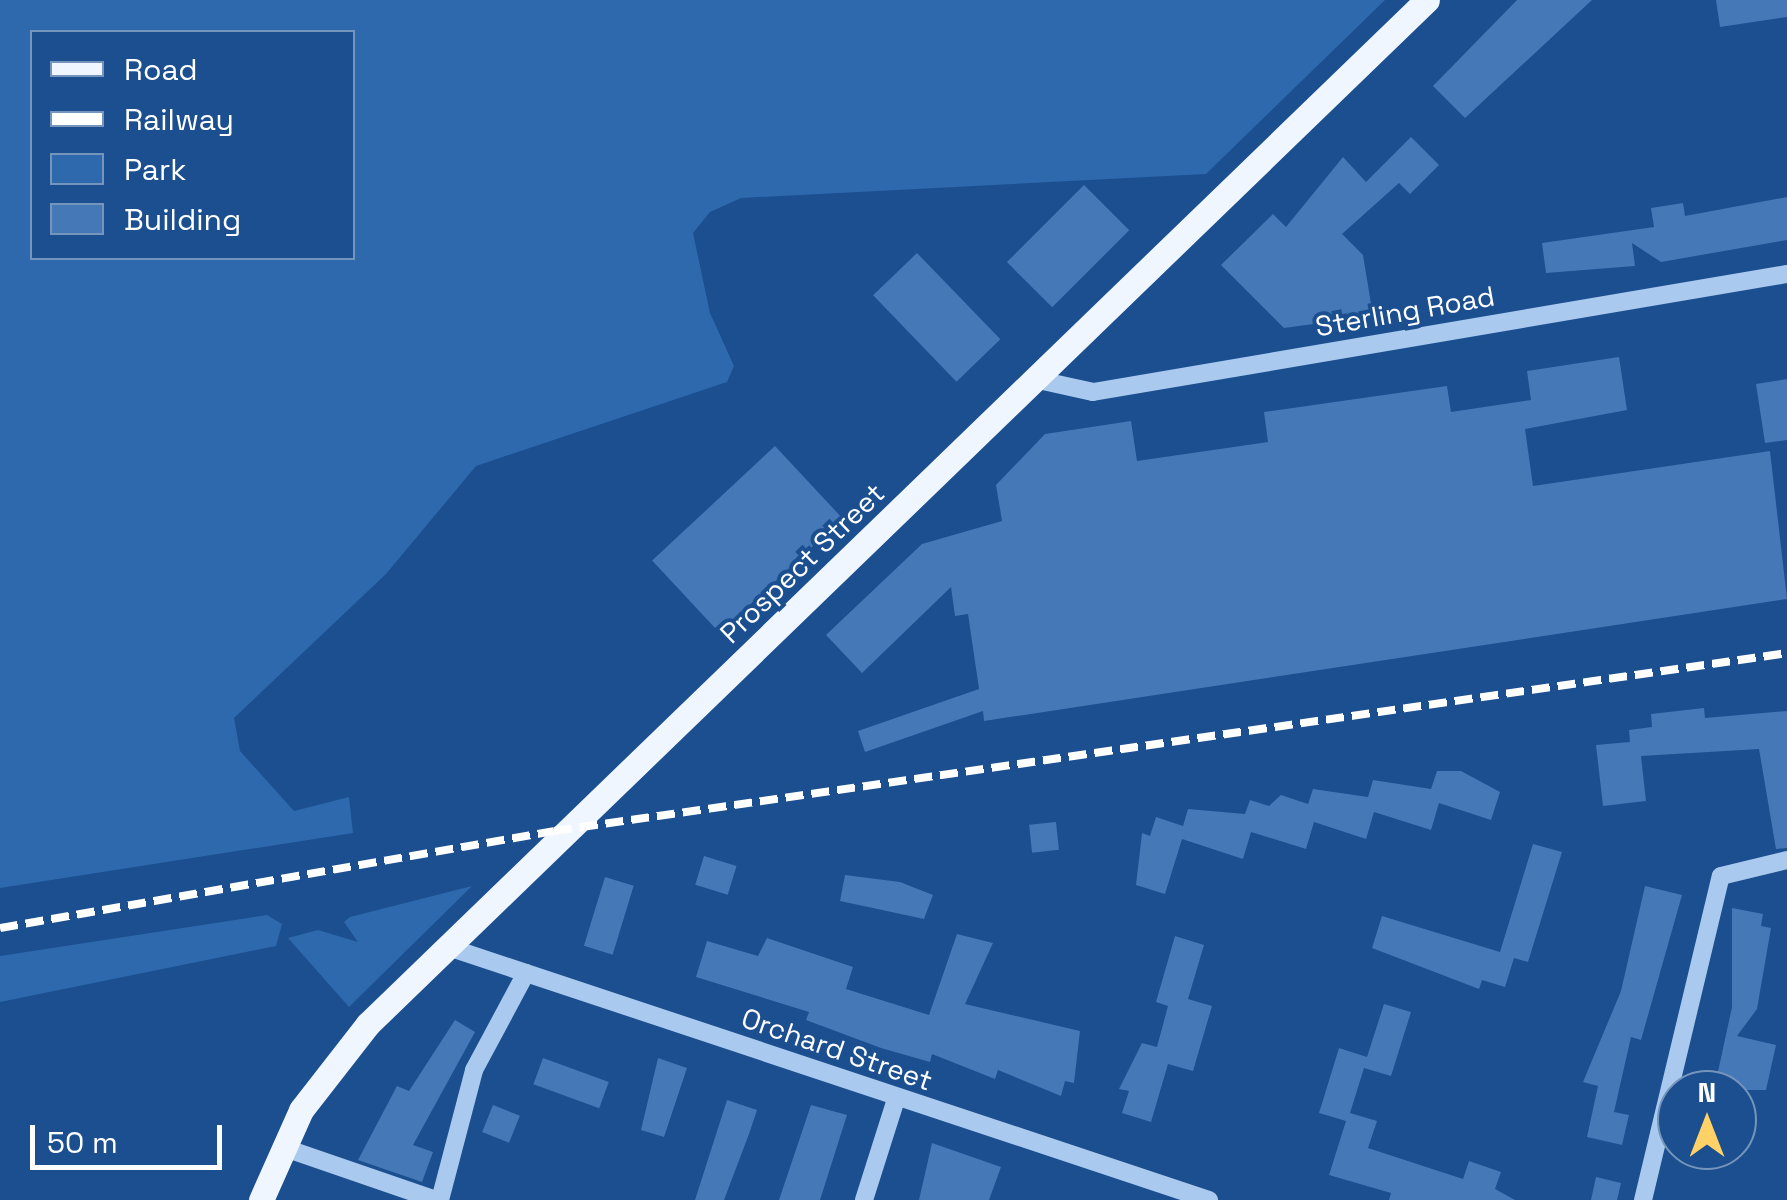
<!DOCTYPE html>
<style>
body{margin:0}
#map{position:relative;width:1787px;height:1200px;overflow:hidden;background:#1b4f8f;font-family:"Space Grotesk",sans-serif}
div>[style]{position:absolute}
.green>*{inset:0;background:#2e69ad}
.building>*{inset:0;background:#4478b7;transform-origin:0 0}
.minor>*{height:18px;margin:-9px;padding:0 9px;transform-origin:9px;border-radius:9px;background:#a9c9ee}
.major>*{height:25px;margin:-12.5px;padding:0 12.5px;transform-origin:12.5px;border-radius:12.5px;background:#f0f6ff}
.rail>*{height:8px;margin-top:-4px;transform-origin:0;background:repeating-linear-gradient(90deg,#fff 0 18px,transparent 0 26px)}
span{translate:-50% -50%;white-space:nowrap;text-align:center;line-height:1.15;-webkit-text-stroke:8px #1b4f8f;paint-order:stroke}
.street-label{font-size:28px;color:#fff}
.legend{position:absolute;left:30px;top:30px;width:325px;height:230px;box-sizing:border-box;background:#1b4f8f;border:2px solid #7695bc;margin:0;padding:12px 18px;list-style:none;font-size:30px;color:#fff}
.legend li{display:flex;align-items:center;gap:20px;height:50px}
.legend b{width:50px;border:2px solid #7695bc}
.north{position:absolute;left:1657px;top:1070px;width:100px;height:100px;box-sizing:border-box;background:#1b4f8f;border:2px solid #7695bc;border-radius:50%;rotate:0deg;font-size:28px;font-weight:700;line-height:40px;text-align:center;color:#fff}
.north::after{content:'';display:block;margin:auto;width:35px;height:45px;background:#ffd166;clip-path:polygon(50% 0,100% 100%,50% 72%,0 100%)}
.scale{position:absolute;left:30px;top:1125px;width:192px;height:45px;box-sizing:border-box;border:5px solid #fff;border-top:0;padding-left:12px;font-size:30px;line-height:35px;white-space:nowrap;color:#fff;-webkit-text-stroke:8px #1b4f8f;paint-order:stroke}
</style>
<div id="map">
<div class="green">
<div style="clip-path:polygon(evenodd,0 0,1385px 0,1206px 174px,741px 198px,710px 212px,693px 233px,710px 313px,734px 366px,727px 382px,476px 466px,386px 574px,234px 718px,240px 751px,294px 811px,349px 797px,353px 833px,0 888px,0 0,32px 32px,352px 32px,352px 258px,32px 258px,32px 32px)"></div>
<div style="clip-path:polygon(472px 886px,349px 1007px,288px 938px,318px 930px,358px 942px,344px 922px,350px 917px)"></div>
<div style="clip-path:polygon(267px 915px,282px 924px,276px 946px,0 1002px,0 956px)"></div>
</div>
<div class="building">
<div style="clip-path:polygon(1517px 0,1592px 0,1465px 118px,1433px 86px)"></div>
<div style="clip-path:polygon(1716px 0,1787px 0,1787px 17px,1720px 27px)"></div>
<div style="clip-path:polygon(1411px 137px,1439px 165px,1410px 194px,1399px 183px,1342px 234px,1363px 255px,1373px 316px,1284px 328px,1221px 265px,1273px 214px,1286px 227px,1343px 157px,1366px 182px)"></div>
<div style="left:1084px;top:185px;width:64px;height:109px;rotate:45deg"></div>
<div style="clip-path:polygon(1787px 197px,1787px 240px,1661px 262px,1632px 243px,1635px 266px,1546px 273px,1542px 243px,1654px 227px,1651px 208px,1683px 203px,1685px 216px)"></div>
<div style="left:917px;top:253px;width:120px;height:61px;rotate:46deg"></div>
<div style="clip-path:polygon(1619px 357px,1627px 410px,1525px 429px,1533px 486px,1770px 451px,1787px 599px,984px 721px,983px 711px,865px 752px,858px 731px,979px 689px,968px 614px,955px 616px,951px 587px,862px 673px,826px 635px,922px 544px,1002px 521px,996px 485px,1045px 434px,1131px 421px,1137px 461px,1268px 442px,1264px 412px,1447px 386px,1451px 412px,1531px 400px,1527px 371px)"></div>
<div style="clip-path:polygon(1787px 379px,1787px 440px,1765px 443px,1756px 384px)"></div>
<div style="left:775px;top:446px;width:99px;height:168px;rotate:47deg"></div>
<div style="clip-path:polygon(1704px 708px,1705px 718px,1787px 711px,1787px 848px,1776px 849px,1759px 749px,1641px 756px,1646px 801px,1603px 806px,1596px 745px,1630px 742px,1629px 730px,1652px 727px,1651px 714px)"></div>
<div style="clip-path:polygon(1437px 771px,1461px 771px,1500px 792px,1491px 820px,1439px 803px,1431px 830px,1374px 812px,1366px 839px,1314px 822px,1306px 849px,1251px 832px,1243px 859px,1182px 839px,1165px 894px,1136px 885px,1142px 833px,1150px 836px,1156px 817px,1183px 826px,1188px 809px,1245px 814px,1250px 800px,1269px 806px,1281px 795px,1308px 804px,1313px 789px,1368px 797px,1373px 780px,1431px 789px)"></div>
<div style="left:1056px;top:822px;width:28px;height:27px;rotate:84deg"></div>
<div style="clip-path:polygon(1533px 844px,1562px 852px,1528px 962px,1514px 958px,1505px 987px,1482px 980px,1479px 989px,1372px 948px,1382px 916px,1500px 952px)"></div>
<div style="left:704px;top:856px;width:34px;height:30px;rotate:17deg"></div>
<div style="clip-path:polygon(845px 875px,900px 882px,933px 895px,924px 919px,840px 901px)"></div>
<div style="left:605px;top:877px;width:30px;height:72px;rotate:17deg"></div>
<div style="clip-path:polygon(1645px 886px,1682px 895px,1641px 1040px,1631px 1037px,1614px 1112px,1629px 1115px,1622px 1145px,1587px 1137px,1598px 1086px,1583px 1082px,1621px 991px)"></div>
<div style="clip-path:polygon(1732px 908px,1763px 914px,1761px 926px,1771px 928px,1757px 1009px,1737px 1036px,1776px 1045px,1766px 1090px,1714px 1090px,1732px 1007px)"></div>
<div style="clip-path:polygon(957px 934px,993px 943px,965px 1004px,1080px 1031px,1074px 1083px,1065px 1081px,1061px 1096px,998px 1070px,995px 1079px,932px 1054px,930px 1062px,881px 1048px,806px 1020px,809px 1012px,696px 977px,707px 941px,758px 956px,767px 938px,853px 967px,846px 989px,929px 1015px)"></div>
<div style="clip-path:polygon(1175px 936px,1204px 945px,1188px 999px,1212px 1006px,1193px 1071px,1168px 1064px,1151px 1122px,1122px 1113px,1129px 1091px,1119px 1089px,1142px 1043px,1157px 1047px,1168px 1006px,1156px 1002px)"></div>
<div style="clip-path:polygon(1384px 1004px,1411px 1012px,1391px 1076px,1364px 1068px,1350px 1113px,1377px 1121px,1368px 1148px,1463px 1179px,1469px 1161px,1501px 1172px,1495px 1189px,1515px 1200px,1389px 1200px,1391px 1193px,1329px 1175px,1346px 1121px,1319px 1113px,1339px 1048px,1367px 1057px)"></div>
<div style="clip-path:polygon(455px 1020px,475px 1032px,413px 1145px,433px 1152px,422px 1182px,358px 1160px,397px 1086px,409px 1091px)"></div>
<div style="left:543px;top:1058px;width:70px;height:28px;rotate:20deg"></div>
<div style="clip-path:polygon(658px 1058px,687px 1068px,664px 1137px,641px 1130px)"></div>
<div style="clip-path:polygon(727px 1100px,757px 1110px,749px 1134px,724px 1200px,695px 1200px)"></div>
<div style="left:493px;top:1105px;width:29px;height:29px;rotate:22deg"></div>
<div style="clip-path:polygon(811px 1105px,847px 1115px,820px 1200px,779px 1200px)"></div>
<div style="clip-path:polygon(932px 1143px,1001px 1167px,989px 1200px,919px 1200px)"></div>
<div style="clip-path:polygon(1596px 1177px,1621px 1183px,1617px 1200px,1591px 1200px)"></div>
</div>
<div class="minor">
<div style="left:1034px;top:379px;width:60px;rotate:12.4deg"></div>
<div style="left:1093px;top:392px;width:704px;rotate:-9.65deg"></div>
<div style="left:448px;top:947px;width:802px;rotate:18.39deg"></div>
<div style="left:282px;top:1147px;width:163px;rotate:19deg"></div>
<div style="left:440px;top:1200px;width:134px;rotate:-75.3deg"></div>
<div style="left:474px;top:1070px;width:110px;rotate:-61.8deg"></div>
<div style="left:864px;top:1200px;width:106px;rotate:-72.4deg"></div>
<div style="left:1643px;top:1200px;width:333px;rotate:-76.5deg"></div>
<div style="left:1721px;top:876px;width:68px;rotate:-13.6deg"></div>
</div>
<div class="major">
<div style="left:261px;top:1200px;width:98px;rotate:-66deg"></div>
<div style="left:301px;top:1110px;width:109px;rotate:-52.1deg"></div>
<div style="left:368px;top:1024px;width:1473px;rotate:-44.04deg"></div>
</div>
<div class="rail">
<div style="left:0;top:928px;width:562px;rotate:-9.93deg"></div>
<div style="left:554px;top:831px;width:1246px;rotate:-8.21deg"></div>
</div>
<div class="street-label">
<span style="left:1405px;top:311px;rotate:-10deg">Sterling Road</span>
<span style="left:802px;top:563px;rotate:-44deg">Prospect Street</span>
<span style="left:837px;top:1049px;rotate:19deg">Orchard Street</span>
</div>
<ul class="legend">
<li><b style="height:12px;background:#f0f6ff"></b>Road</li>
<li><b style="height:12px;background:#fff"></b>Railway</li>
<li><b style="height:28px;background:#2e69ad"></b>Park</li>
<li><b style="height:28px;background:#4478b7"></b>Building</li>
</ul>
<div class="north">N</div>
<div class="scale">50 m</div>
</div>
